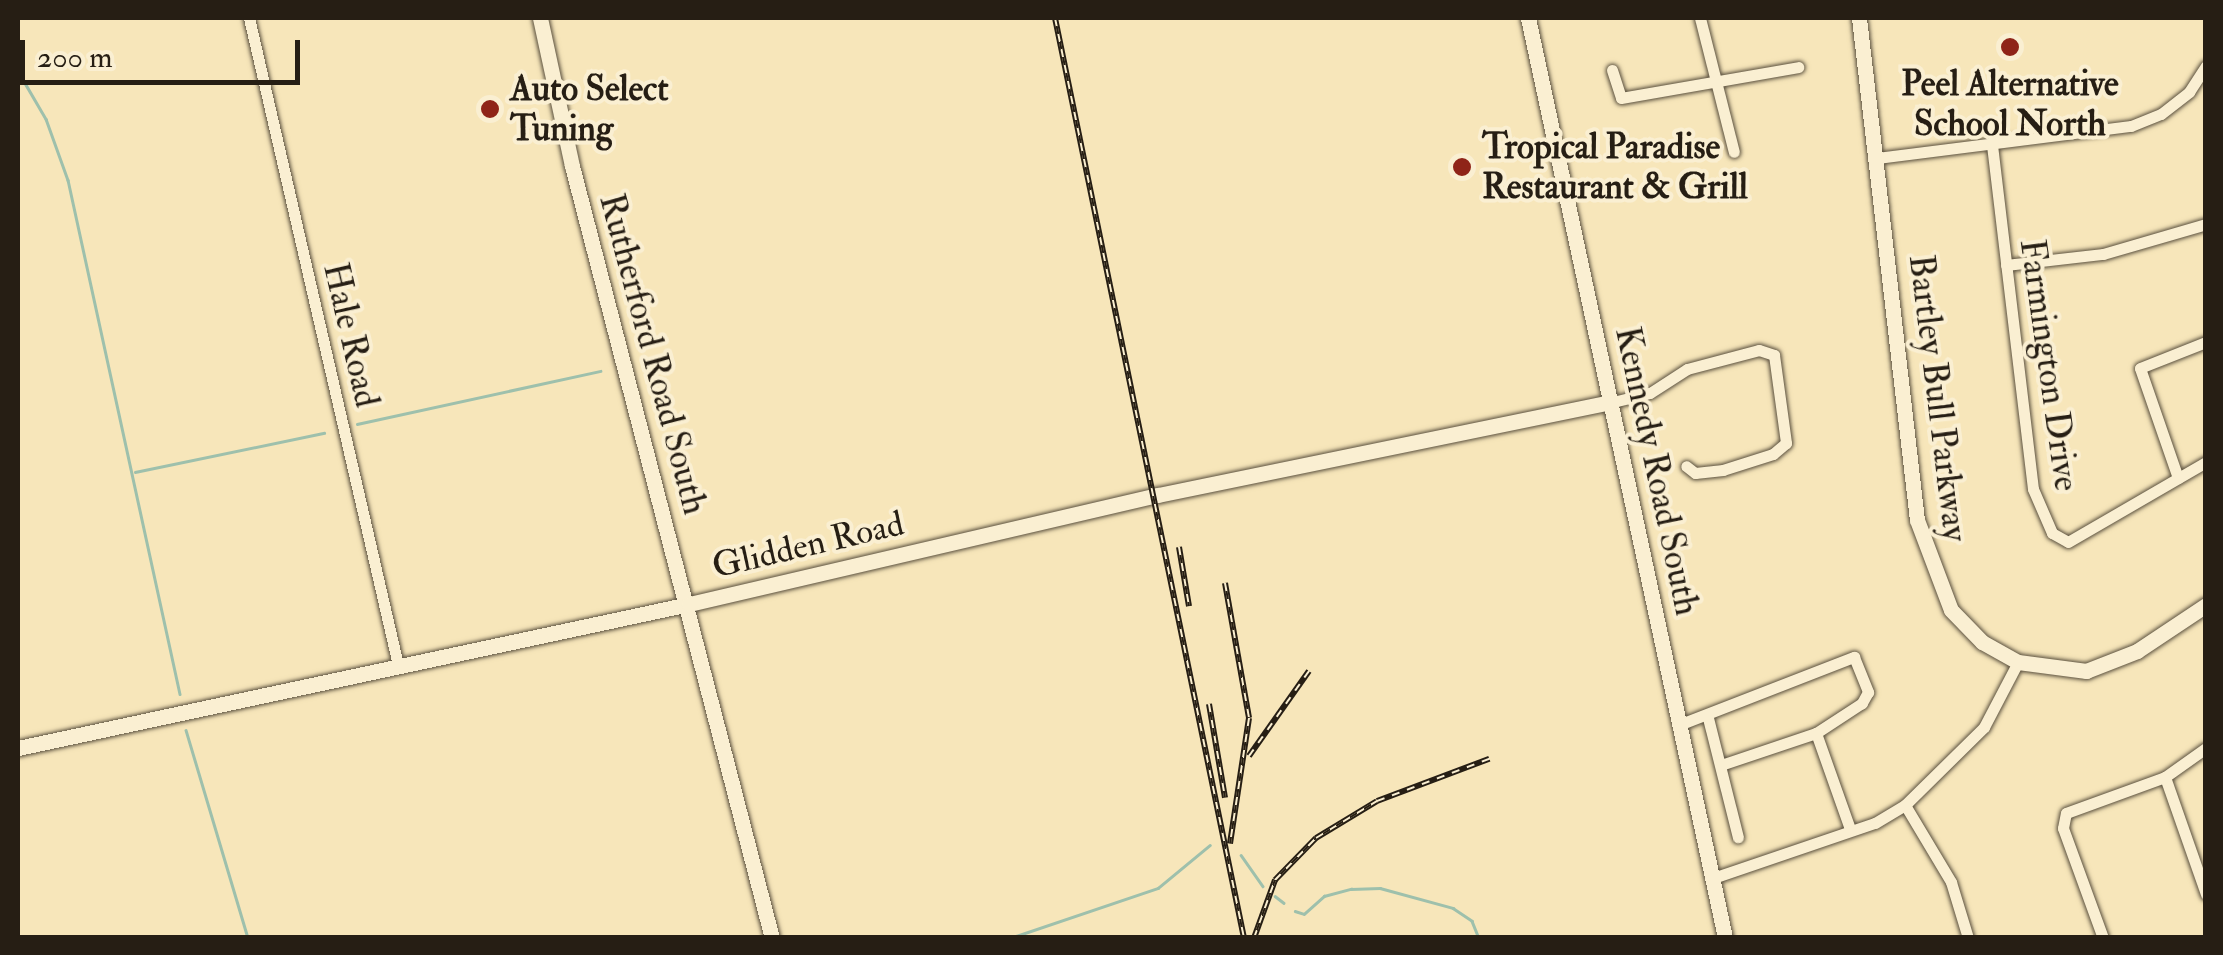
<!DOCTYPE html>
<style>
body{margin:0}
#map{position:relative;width:2223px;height:955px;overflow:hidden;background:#f7e6ba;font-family:"IM FELL Double Pica",serif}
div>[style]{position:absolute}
.stream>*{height:2.5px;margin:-1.25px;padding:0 1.25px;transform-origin:1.25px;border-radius:1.25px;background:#9ec0ac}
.roads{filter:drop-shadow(0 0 2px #5a503e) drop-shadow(0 0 2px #5a503e)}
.street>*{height:11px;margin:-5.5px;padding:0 5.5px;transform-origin:5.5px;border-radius:5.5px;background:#faefd2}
.secondary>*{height:15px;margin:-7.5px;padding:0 7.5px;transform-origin:7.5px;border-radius:7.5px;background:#faefd2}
.rail>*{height:6px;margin-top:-3px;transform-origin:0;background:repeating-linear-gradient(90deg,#faefd2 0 8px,#261e14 0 16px);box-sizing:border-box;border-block:2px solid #261e14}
.dots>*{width:28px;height:28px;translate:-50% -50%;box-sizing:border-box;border:5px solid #faefd2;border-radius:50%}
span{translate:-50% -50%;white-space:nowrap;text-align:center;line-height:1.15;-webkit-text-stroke:8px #faefd2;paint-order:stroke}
.poi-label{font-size:35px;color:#261e14;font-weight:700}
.left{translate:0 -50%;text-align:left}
.street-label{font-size:35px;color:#261e14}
.frame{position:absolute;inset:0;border:20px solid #261e14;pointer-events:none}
.scale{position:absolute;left:20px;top:40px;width:280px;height:45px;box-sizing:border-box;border:5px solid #261e14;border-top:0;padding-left:12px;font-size:30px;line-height:35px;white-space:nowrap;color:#261e14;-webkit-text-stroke:8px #faefd2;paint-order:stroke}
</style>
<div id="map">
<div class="stream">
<div style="left:18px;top:71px;width:56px;rotate:59.7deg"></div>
<div style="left:46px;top:119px;width:65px;rotate:70.2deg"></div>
<div style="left:68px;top:180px;width:526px;rotate:77.71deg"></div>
<div style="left:357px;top:424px;width:249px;rotate:-12.3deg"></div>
<div style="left:135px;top:472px;width:193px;rotate:-11.7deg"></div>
<div style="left:186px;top:730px;width:217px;rotate:73.4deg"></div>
<div style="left:1241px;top:855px;width:38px;rotate:55deg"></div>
<div style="left:1275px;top:896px;width:11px;rotate:38deg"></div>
<div style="left:1295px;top:911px;width:9px;rotate:18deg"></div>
<div style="left:1304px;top:914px;width:27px;rotate:-42deg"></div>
<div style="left:1324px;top:896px;width:28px;rotate:-15deg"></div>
<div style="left:1351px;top:889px;width:29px;rotate:-2deg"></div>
<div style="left:1380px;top:888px;width:76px;rotate:15.3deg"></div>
<div style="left:1453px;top:908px;width:23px;rotate:34deg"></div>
<div style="left:1472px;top:921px;width:18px;rotate:68deg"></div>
<div style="left:1010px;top:938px;width:156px;rotate:-18.7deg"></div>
<div style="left:1158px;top:888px;width:67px;rotate:-39.6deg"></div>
</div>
<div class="roads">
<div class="street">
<div style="left:249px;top:18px;width:664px;rotate:77.03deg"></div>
<div style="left:1700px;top:18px;width:138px;rotate:75.8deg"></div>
<div style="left:1612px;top:70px;width:29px;rotate:72deg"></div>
<div style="left:1621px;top:98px;width:180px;rotate:-9.9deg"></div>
<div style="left:1992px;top:145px;width:346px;rotate:83.2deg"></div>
<div style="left:2033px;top:489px;width:48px;rotate:66.6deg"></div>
<div style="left:2052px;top:533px;width:18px;rotate:29deg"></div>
<div style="left:2068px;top:542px;width:160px;rotate:-30.1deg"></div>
<div style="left:1877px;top:158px;width:256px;rotate:-7.2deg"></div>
<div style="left:2131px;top:126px;width:32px;rotate:-22deg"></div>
<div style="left:2161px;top:114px;width:36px;rotate:-38deg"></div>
<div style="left:2189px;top:92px;width:31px;rotate:-57deg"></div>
<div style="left:2006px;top:265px;width:98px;rotate:-6.5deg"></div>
<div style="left:2103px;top:254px;width:107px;rotate:-16.2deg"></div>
<div style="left:1613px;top:402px;width:38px;rotate:-14deg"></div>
<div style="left:1650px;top:393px;width:44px;rotate:-33deg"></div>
<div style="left:1687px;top:369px;width:74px;rotate:-14.8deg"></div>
<div style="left:1759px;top:350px;width:16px;rotate:18deg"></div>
<div style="left:1774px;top:355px;width:89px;rotate:82.2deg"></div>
<div style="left:1786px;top:443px;width:17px;rotate:140deg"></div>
<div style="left:1773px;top:454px;width:52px;rotate:162.3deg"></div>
<div style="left:1723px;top:470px;width:28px;rotate:174deg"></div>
<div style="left:1695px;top:473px;width:11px;rotate:-142deg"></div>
<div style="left:2178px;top:478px;width:116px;rotate:-109.1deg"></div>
<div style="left:2140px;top:368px;width:71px;rotate:-21.5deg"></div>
<div style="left:1708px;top:718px;width:123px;rotate:75.9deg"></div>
<div style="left:1681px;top:724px;width:186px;rotate:-21.2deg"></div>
<div style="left:1854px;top:657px;width:38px;rotate:68deg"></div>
<div style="left:1868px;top:692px;width:13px;rotate:119deg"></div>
<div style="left:1862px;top:703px;width:55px;rotate:146.9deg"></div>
<div style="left:1816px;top:733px;width:100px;rotate:161.4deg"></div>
<div style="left:1816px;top:733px;width:102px;rotate:70.5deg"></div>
<div style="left:2165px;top:777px;width:124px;rotate:70.7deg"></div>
<div style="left:1905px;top:805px;width:90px;rotate:59.1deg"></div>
<div style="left:1951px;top:882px;width:59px;rotate:73.1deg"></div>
<div style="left:1713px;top:878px;width:171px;rotate:-18.8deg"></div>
<div style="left:1875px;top:823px;width:35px;rotate:-31deg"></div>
<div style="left:1905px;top:805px;width:111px;rotate:-44.6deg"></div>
<div style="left:1984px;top:727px;width:73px;rotate:-62.4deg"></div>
<div style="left:2103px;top:938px;width:117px;rotate:-110deg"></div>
<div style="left:2063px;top:828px;width:15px;rotate:-79deg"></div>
<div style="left:2066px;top:813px;width:105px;rotate:-20deg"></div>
<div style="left:2165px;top:777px;width:50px;rotate:-35.3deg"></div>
</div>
<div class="secondary">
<div style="left:540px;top:18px;width:151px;rotate:77.8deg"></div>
<div style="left:572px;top:166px;width:797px;rotate:75.48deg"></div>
<div style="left:1528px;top:18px;width:941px;rotate:77.91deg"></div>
<div style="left:1859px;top:18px;width:505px;rotate:83.41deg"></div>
<div style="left:1917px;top:520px;width:96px;rotate:69.3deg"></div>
<div style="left:1951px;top:610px;width:45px;rotate:45.9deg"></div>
<div style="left:1982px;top:642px;width:41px;rotate:29.1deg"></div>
<div style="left:2018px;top:662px;width:69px;rotate:7.5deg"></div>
<div style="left:2086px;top:671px;width:55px;rotate:-21.4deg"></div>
<div style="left:2137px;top:651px;width:83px;rotate:-33.7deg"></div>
<div style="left:18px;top:748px;width:686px;rotate:-12.11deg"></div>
<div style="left:689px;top:604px;width:481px;rotate:-13.1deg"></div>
<div style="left:1158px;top:495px;width:464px;rotate:-11.6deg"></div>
</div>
</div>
<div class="rail">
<div style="left:1055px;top:18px;width:939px;rotate:78.39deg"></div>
<div style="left:1179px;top:547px;width:60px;rotate:80.4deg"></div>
<div style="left:1225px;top:583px;width:137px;rotate:79.9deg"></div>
<div style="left:1249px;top:718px;width:127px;rotate:98.6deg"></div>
<div style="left:1209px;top:704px;width:95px;rotate:80.3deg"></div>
<div style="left:1249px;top:756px;width:104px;rotate:-54.8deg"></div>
<div style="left:1254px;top:938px;width:62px;rotate:-70.1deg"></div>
<div style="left:1275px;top:880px;width:59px;rotate:-45.7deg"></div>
<div style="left:1316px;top:838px;width:71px;rotate:-31.2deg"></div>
<div style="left:1377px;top:801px;width:120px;rotate:-20.6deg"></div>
</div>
<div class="dots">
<div style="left:2010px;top:47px;background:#8f2418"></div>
<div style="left:490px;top:109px;background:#8f2418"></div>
<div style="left:1462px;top:167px;background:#8f2418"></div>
</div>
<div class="poi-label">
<span style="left:2010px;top:104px">Peel Alternative<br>School North</span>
<span class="left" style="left:510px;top:109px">Auto Select<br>Tuning</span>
<span class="left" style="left:1482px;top:167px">Tropical Paradise<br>Restaurant &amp; Grill</span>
</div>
<div class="street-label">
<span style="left:351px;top:335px;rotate:77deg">Hale Road</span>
<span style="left:653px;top:354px;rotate:75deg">Rutherford Road South</span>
<span style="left:2049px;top:365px;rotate:82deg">Farmington Drive</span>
<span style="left:1938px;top:398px;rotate:83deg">Bartley Bull Parkway</span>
<span style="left:1657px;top:471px;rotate:78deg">Kennedy Road South</span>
<span style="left:808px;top:545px;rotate:-13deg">Glidden Road</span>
</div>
<div class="frame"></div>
<div class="scale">200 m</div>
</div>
